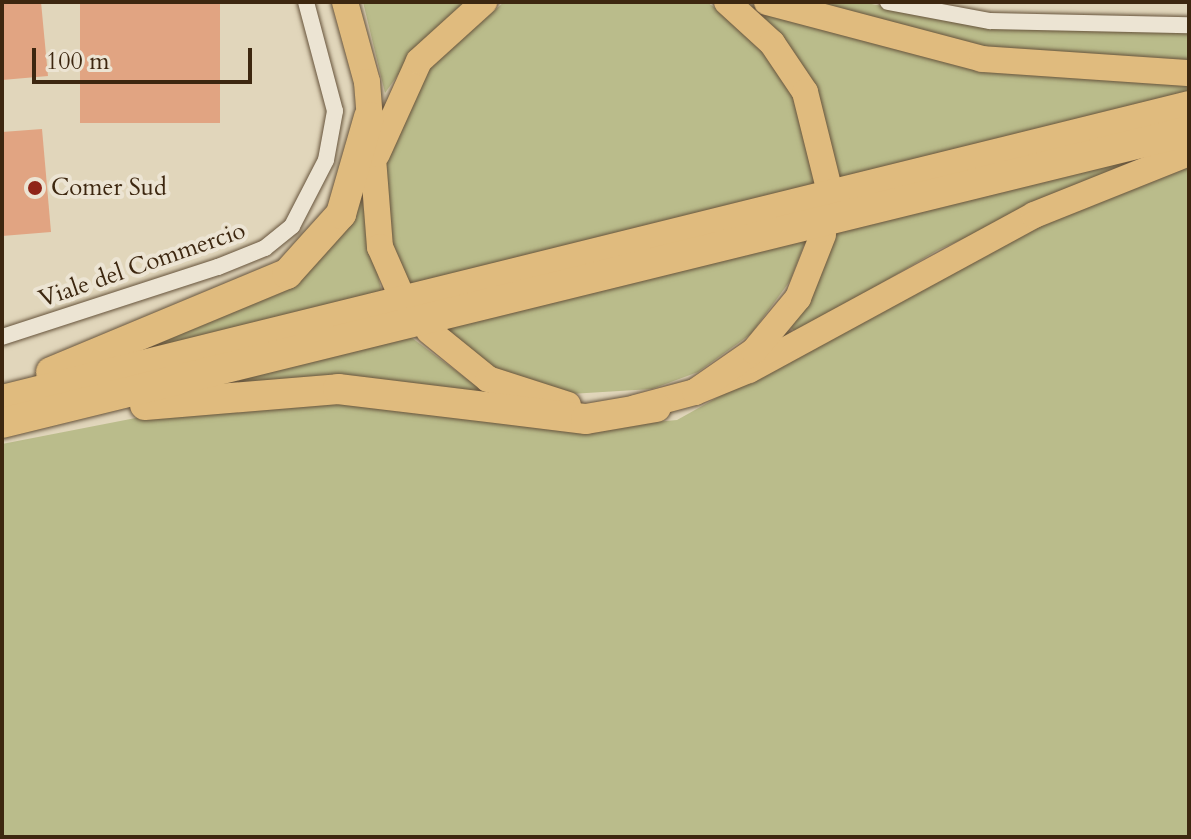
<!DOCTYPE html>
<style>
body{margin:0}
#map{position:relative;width:1191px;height:839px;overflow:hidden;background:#e1d6bb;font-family:Cardo,serif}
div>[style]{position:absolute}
.green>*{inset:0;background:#babc8b}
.building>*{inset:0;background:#e1a482;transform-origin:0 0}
.roads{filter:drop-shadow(0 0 2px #66533b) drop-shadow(0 0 2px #66533b)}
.street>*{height:16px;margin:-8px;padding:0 8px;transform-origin:8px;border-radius:8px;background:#ece4d3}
.primary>*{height:26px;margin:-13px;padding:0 13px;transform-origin:13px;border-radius:13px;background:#e0bb7e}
.highway>*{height:30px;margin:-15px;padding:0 15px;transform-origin:15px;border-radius:15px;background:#e0bb7e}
.dots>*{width:22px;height:22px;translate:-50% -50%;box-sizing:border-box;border:4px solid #ece4d3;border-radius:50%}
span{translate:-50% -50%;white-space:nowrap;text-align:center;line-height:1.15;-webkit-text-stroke:8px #ece4d3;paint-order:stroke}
.poi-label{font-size:24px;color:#3d2710}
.left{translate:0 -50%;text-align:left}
.street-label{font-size:24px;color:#3d2710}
.frame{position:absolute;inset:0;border:4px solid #3d2710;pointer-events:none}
.scale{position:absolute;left:32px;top:48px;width:220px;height:36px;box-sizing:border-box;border:4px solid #3d2710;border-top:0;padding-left:10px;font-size:24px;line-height:28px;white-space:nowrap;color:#3d2710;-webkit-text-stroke:6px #ece4d3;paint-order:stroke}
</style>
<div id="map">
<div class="green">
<div style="clip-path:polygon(363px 2px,465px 2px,420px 44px,385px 93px)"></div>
<div style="clip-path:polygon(707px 2px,750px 34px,792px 88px,815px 186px,412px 288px,390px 241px,383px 176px,390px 141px,426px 70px,504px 2px)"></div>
<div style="clip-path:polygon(792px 2px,860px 2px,979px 23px,1189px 30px,1189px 66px,972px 49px)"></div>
<div style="clip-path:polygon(771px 11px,1189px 81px,1189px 97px,840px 182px,818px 93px,784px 38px,762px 19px)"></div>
<div style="clip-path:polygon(1189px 139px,938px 250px,797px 333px,791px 328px,836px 229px)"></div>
<div style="clip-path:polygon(1189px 160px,1189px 837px,2px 837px,2px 444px,223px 401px,326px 400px,570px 430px,677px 420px,1006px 237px)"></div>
<div style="clip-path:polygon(361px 196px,382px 294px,130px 358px,120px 352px,266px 295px)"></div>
<div style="clip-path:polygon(808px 235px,790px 281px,751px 334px,698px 372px,652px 389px,570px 394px,492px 367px,440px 326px)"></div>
<div style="clip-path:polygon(408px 335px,479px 388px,474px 396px,188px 389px)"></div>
</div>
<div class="building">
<div style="clip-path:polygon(2px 2px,41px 2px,48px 76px,2px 80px)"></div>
<div style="left:80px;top:2px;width:140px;height:121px"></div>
<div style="clip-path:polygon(42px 129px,51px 232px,2px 236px,2px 132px)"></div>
</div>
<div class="roads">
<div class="street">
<div style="left:888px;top:2px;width:104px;rotate:10.6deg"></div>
<div style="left:990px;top:21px;width:199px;rotate:1.2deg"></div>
<div style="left:2px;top:337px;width:227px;rotate:-18deg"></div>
<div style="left:218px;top:267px;width:51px;rotate:-22deg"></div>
<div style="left:265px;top:248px;width:35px;rotate:-39deg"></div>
<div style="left:292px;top:226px;width:74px;rotate:-62.7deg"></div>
<div style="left:326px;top:160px;width:50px;rotate:-79.6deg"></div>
<div style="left:335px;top:111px;width:113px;rotate:-104.9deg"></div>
</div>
<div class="primary">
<div style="left:345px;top:2px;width:83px;rotate:74.6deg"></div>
<div style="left:367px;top:82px;width:166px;rotate:85.5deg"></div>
<div style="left:380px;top:247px;width:45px;rotate:66.3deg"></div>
<div style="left:727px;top:2px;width:61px;rotate:42.3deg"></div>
<div style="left:772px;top:43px;width:59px;rotate:56deg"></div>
<div style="left:805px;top:92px;width:91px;rotate:76deg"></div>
<div style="left:767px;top:2px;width:222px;rotate:14.8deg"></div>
<div style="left:982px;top:59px;width:207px;rotate:3.9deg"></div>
<div style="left:377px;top:154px;width:102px;rotate:-65.7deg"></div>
<div style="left:419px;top:61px;width:88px;rotate:-42.2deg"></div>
<div style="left:429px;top:331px;width:76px;rotate:39.1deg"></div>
<div style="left:488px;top:379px;width:84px;rotate:18deg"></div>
<div style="left:695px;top:392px;width:58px;rotate:-22.2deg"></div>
<div style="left:749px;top:370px;width:324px;rotate:-28.5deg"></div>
<div style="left:1034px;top:215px;width:167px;rotate:-21.8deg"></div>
<div style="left:635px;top:408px;width:62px;rotate:-14.9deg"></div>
<div style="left:695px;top:392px;width:72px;rotate:-34.8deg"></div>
<div style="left:754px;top:351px;width:69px;rotate:-50.3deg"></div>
<div style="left:798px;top:298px;width:68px;rotate:-68.4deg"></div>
</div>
<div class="highway">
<div style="left:51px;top:372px;width:256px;rotate:-22.6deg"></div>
<div style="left:287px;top:274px;width:81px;rotate:-48deg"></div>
<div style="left:341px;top:214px;width:101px;rotate:-73.9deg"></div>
<div style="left:2px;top:400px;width:1223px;rotate:-13.91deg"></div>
<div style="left:145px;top:405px;width:194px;rotate:-4.7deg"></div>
<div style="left:338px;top:389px;width:250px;rotate:6.9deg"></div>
<div style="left:586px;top:419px;width:71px;rotate:-9.7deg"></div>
<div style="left:2px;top:423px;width:1222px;rotate:-13.82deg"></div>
</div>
</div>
<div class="dots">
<div style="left:35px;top:188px;background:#8f2418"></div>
</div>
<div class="poi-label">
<span class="left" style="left:51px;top:188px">Comer Sud</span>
</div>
<div class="street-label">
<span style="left:142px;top:265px;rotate:-19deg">Viale del Commercio</span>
</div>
<div class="frame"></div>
<div class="scale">100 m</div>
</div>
